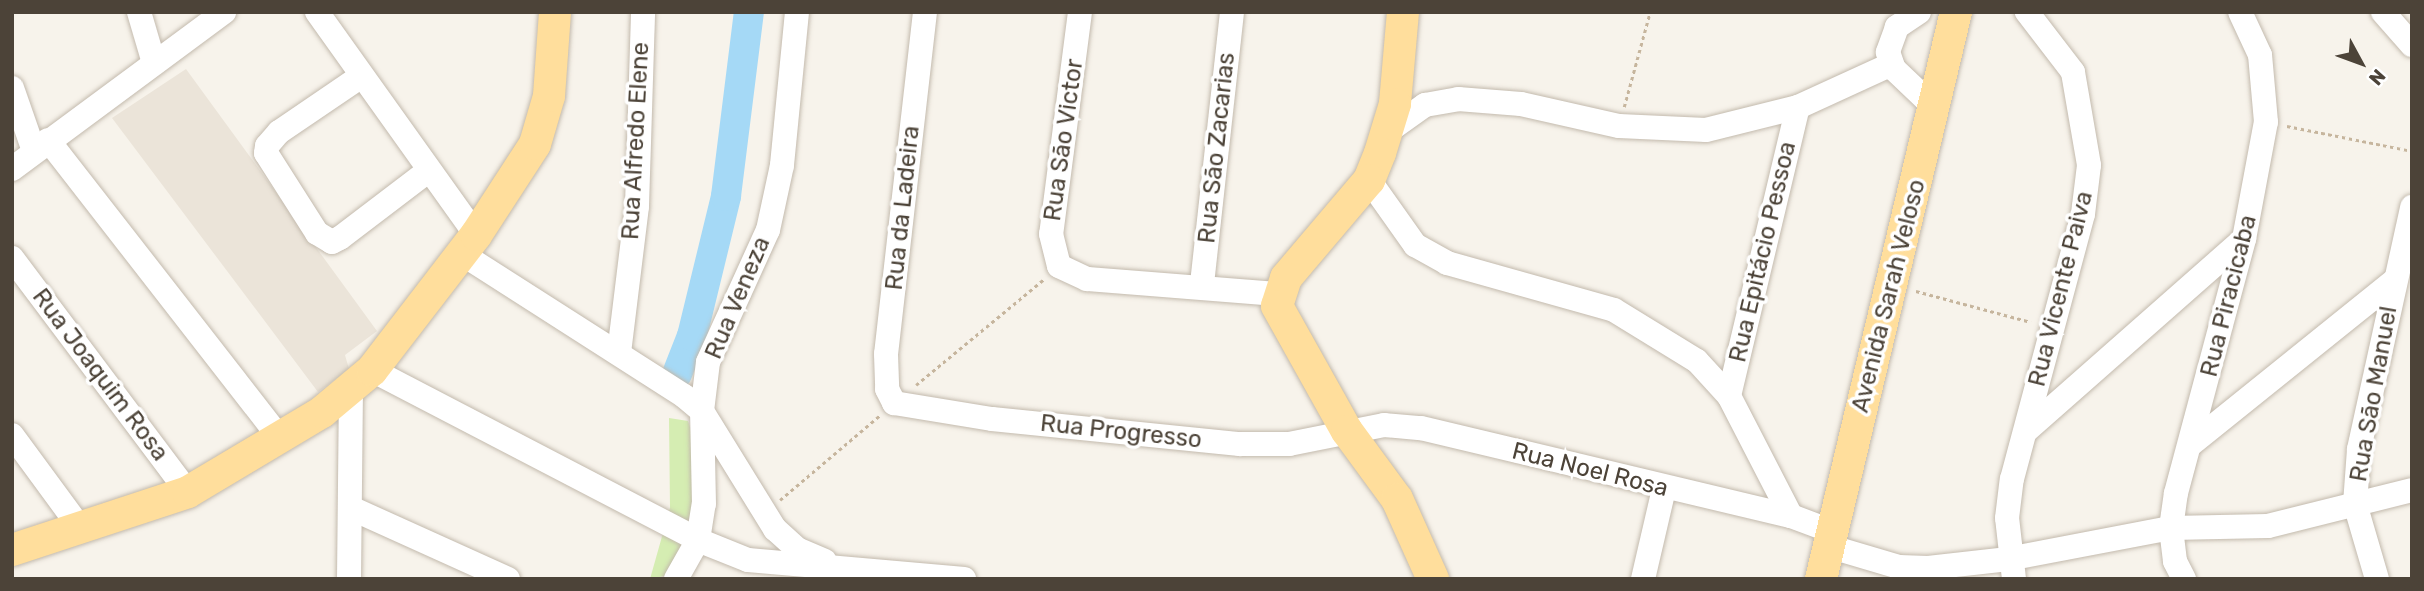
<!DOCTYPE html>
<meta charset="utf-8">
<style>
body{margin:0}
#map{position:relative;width:2424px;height:591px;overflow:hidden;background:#f7f3eb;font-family:Rubik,sans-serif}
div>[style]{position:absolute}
.residential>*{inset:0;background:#ebe4d9}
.green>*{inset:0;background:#d5edb2}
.river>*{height:30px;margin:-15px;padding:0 15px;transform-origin:15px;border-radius:15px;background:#a5d9f6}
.path>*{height:2.5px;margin-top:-1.25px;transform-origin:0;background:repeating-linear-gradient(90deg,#c6b59d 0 3.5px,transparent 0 7px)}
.roads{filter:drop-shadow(0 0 2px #c3baad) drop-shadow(0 0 2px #c3baad)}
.minor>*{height:24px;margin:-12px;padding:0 12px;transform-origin:12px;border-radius:12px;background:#fff}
.major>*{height:32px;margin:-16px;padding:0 16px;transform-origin:16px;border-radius:16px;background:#ffde9c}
span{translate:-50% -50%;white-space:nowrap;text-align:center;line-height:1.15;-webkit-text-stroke:7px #fff;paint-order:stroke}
.street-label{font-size:24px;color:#4c4338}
.frame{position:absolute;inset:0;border:14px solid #4c4338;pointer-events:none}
.north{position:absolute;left:2326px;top:28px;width:70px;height:70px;-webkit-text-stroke:5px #fff;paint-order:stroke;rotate:131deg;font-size:19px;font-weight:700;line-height:28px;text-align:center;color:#4c4338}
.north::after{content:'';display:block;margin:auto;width:24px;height:32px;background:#4c4338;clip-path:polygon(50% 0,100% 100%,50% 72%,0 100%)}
</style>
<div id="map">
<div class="residential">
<div style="clip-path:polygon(186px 69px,377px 331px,345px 355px,349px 369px,318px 392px,112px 118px)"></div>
</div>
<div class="green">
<div style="clip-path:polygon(669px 418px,688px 421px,699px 454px,693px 523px,669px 575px,650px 579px,670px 508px)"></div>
</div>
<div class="river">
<div style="left:677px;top:374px;width:41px;rotate:-68.5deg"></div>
<div style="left:692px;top:336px;width:144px;rotate:-76.3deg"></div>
<div style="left:726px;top:196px;width:185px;rotate:-82.9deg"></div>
</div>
<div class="path">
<div style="left:1624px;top:107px;width:98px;rotate:-74.7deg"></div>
<div style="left:2287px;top:126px;width:127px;rotate:11.3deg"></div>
<div style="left:1916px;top:291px;width:119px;rotate:15.1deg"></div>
<div style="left:916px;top:385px;width:165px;rotate:-39.6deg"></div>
<div style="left:780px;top:500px;width:130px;rotate:-40.3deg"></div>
</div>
<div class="roads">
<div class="minor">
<div style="left:139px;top:12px;width:53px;rotate:73.6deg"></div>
<div style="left:317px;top:12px;width:274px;rotate:54.5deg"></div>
<div style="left:925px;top:12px;width:344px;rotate:96.5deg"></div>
<div style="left:886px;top:354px;width:35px;rotate:88deg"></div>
<div style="left:887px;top:389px;width:16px;rotate:63deg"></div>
<div style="left:894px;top:403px;width:99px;rotate:9.3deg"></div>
<div style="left:992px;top:419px;width:249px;rotate:5.8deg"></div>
<div style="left:1240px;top:444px;width:49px"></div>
<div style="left:1289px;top:444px;width:97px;rotate:-11.3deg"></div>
<div style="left:1384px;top:425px;width:37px;rotate:5deg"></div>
<div style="left:1421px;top:428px;width:380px;rotate:13.4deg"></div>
<div style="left:1791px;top:516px;width:43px;rotate:20.6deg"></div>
<div style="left:1080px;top:12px;width:224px;rotate:97.4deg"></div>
<div style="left:1051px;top:234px;width:33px;rotate:76deg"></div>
<div style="left:1059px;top:266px;width:31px;rotate:25deg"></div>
<div style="left:1087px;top:279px;width:191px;rotate:4.5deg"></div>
<div style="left:1919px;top:12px;width:27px;rotate:146deg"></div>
<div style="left:1897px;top:27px;width:27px;rotate:110deg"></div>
<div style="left:1888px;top:52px;width:18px;rotate:71deg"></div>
<div style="left:1894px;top:69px;width:54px;rotate:43.5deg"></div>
<div style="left:2383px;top:12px;width:44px;rotate:48.7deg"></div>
<div style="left:360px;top:77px;width:98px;rotate:145.8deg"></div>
<div style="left:279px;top:132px;width:18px;rotate:131deg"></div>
<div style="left:267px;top:146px;width:7px;rotate:98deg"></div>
<div style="left:266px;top:153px;width:95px;rotate:57.5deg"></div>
<div style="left:317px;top:233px;width:17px;rotate:31deg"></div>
<div style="left:332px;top:242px;width:9px;rotate:-27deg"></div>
<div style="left:340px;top:238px;width:111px;rotate:-37.3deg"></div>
<div style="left:12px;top:88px;width:67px;rotate:70.8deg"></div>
<div style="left:1387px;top:132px;width:47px;rotate:-35.4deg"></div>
<div style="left:1425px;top:105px;width:34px;rotate:-10deg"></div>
<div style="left:1458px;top:99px;width:63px;rotate:4.5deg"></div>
<div style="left:1521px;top:104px;width:100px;rotate:12.7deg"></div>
<div style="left:1619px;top:126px;width:87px;rotate:2.6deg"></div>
<div style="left:1706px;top:130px;width:95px;rotate:-14deg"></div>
<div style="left:1798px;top:107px;width:103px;rotate:-24.6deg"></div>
<div style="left:48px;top:140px;width:378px;rotate:52.1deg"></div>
<div style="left:12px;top:169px;width:264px;rotate:-36.5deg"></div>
<div style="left:1369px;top:180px;width:80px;rotate:54.7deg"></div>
<div style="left:1415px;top:245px;width:37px;rotate:29deg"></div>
<div style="left:1447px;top:263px;width:173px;rotate:15.7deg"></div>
<div style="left:1614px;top:310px;width:97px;rotate:31.6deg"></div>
<div style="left:1697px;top:361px;width:47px;rotate:47.6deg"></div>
<div style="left:1729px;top:396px;width:135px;rotate:62.7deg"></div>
<div style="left:459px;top:252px;width:267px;rotate:32.6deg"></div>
<div style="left:684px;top:396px;width:23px;rotate:40deg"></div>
<div style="left:702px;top:411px;width:139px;rotate:58.3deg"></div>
<div style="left:775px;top:529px;width:30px;rotate:42deg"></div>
<div style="left:797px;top:549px;width:30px;rotate:23deg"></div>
<div style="left:12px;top:258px;width:293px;rotate:53.1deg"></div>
<div style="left:1202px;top:284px;width:274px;rotate:-83.7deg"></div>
<div style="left:619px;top:353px;width:148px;rotate:-83deg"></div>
<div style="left:637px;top:206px;width:194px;rotate:-88.2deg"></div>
<div style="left:372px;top:370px;width:368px;rotate:27.5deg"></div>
<div style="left:698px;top:540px;width:54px;rotate:21.8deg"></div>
<div style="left:748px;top:560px;width:217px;rotate:5deg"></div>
<div style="left:1729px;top:396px;width:297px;rotate:-76.6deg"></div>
<div style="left:2027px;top:430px;width:289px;rotate:-41.4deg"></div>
<div style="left:12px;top:435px;width:117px;rotate:53.7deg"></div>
<div style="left:2190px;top:445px;width:263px;rotate:-38.8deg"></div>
<div style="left:353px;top:509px;width:170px;rotate:24.3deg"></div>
<div style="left:1828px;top:546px;width:74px;rotate:16.5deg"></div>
<div style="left:1899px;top:567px;width:29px;rotate:2deg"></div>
<div style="left:1928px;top:568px;width:81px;rotate:-6.4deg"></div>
<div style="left:2008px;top:559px;width:166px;rotate:-10.8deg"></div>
<div style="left:2171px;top:528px;width:97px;rotate:-1.2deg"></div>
<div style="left:2268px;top:526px;width:148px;rotate:-14deg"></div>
<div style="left:349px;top:579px;width:189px;rotate:-89.4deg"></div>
<div style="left:676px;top:579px;width:45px;rotate:-60.6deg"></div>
<div style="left:698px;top:540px;width:36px;rotate:-81deg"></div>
<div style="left:704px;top:504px;width:93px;rotate:-91.2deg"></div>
<div style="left:702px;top:411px;width:49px;rotate:-83deg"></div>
<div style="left:708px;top:362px;width:145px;rotate:-65.6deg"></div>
<div style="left:768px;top:230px;width:66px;rotate:-77.8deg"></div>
<div style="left:782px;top:165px;width:154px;rotate:-84.4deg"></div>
<div style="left:1643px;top:579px;width:92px;rotate:-76.9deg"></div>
<div style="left:2014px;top:579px;width:61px;rotate:-96.5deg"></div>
<div style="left:2007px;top:518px;width:39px;rotate:-83deg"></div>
<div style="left:2012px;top:479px;width:274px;rotate:-75deg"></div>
<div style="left:2083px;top:214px;width:49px;rotate:-83deg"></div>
<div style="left:2089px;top:165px;width:94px;rotate:-99.8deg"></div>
<div style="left:2073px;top:72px;width:76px;rotate:-127.5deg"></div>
<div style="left:2184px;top:579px;width:20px;rotate:-117deg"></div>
<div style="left:2175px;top:561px;width:33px;rotate:-97deg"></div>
<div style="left:2171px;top:528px;width:35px;rotate:-82deg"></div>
<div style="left:2176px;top:493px;width:263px;rotate:-75deg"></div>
<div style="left:2244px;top:239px;width:119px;rotate:-79.4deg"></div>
<div style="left:2266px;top:122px;width:67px;rotate:-95.1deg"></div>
<div style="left:2260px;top:55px;width:47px;rotate:-114.9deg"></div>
<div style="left:2377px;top:579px;width:78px;rotate:-106.3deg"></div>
<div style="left:2355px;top:504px;width:55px;rotate:-85.8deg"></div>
<div style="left:2359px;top:449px;width:248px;rotate:-77.6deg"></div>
</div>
<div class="major">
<div style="left:1403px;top:12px;width:92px;rotate:95deg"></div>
<div style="left:1395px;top:104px;width:51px;rotate:107deg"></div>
<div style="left:1380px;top:153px;width:29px;rotate:112deg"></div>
<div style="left:1369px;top:180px;width:128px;rotate:130.3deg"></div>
<div style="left:1286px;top:278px;width:29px;rotate:108deg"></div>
<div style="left:1277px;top:306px;width:143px;rotate:60.8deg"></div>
<div style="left:1347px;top:431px;width:84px;rotate:53.7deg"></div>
<div style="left:1397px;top:499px;width:88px;rotate:65.8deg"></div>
<div style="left:12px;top:550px;width:185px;rotate:-18.2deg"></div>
<div style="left:188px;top:492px;width:156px;rotate:-30.8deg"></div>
<div style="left:322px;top:412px;width:65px;rotate:-40deg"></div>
<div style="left:372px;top:370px;width:170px;rotate:-52.4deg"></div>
<div style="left:476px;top:235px;width:108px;rotate:-57deg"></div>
<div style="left:535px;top:144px;width:50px;rotate:-73.7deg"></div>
<div style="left:549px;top:96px;width:84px;rotate:-85.9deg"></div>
<div style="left:1821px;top:579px;width:583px;rotate:-76.61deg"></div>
</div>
</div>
<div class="street-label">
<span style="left:1064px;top:140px;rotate:-82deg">Rua São Victor</span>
<span style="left:636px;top:141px;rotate:-87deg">Rua Alfredo Elene</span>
<span style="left:1217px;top:148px;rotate:-84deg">Rua São Zacarias</span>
<span style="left:903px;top:208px;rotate:-84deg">Rua da Ladeira</span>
<span style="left:1763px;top:252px;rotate:-77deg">Rua Epitácio Pessoa</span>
<span style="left:2061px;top:289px;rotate:-76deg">Rua Vicente Paiva</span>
<span style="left:1889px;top:296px;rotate:-76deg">Avenida Sarah Veloso</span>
<span style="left:2229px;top:296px;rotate:-76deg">Rua Piracicaba</span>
<span style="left:738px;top:298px;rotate:-67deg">Rua Veneza</span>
<span style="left:100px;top:375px;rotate:53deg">Rua Joaquim Rosa</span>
<span style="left:2374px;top:394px;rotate:-80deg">Rua São Manuel</span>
<span style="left:1121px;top:432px;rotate:6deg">Rua Progresso</span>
<span style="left:1590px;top:470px;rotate:14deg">Rua Noel Rosa</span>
</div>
<div class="frame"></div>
<div class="north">N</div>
</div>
